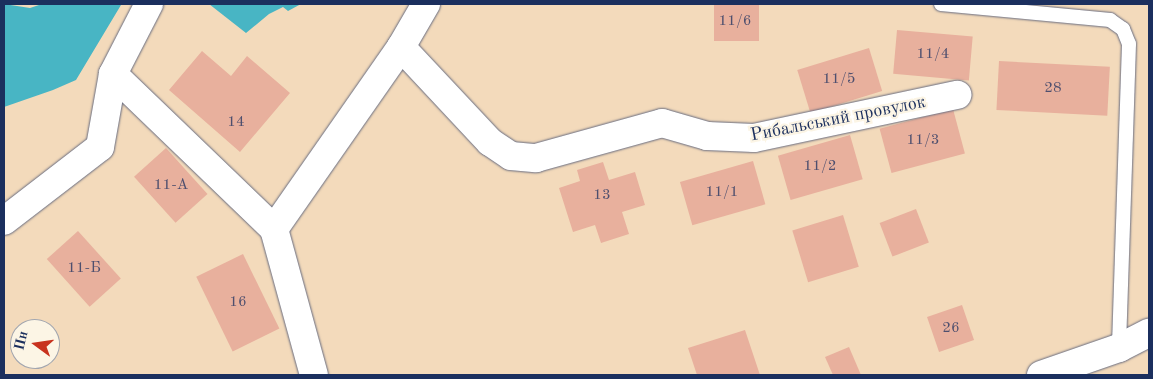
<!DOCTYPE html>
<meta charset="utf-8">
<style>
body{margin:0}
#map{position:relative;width:1153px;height:379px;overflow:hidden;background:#f3dabb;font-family:"Old Standard TT",serif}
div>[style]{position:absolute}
.water>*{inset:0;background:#48b5c4}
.building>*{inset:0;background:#e8b09d;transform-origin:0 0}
.roads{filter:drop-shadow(0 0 1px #676b7f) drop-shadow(0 0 1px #676b7f)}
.service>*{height:14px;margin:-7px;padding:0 7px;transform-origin:7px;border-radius:7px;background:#fff}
.minor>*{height:28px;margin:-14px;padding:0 14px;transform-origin:14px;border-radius:14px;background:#fff}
span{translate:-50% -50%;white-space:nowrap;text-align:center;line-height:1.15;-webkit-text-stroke:4.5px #fcf5e5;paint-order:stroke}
.number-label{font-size:15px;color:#4e4f6e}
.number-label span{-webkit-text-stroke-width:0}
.street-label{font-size:18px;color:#1b2f5e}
.frame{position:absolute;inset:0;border:5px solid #1b2f5e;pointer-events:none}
.north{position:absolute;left:10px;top:319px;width:50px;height:50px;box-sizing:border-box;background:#fcf5e5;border:1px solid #a2a6af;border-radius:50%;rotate:284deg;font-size:14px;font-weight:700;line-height:20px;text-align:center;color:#1b2f5e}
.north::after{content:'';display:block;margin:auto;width:18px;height:22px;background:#c8321e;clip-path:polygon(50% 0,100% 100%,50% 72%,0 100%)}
</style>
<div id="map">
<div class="water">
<div style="clip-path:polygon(4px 4px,30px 8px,42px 4px,121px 5px,76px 80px,53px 90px,4px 107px)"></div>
<div style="clip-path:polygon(209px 4px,301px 4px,288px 11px,283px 7px,269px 14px,246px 33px)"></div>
</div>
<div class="building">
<div style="left:714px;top:4px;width:45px;height:37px"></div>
<div style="left:897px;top:30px;width:76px;height:44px;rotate:5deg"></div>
<div style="left:869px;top:48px;width:45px;height:75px;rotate:73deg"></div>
<div style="clip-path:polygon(202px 51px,231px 76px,247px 56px,290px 93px,240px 152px,169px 90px)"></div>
<div style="left:999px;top:61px;width:111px;height:49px;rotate:3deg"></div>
<div style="left:953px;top:109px;width:46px;height:76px;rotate:75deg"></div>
<div style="left:850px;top:135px;width:46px;height:75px;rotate:74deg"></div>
<div style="left:166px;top:148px;width:62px;height:43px;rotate:48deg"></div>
<div style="left:753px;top:161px;width:45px;height:76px;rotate:74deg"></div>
<div style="clip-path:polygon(603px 162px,609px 180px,635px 172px,645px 205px,622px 212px,629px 234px,601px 243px,595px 225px,573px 232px,559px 188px,580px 181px,577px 170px)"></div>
<div style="left:916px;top:209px;width:36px;height:39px;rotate:69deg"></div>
<div style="left:843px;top:215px;width:54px;height:53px;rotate:73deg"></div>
<div style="left:78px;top:231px;width:64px;height:42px;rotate:48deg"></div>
<div style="left:243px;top:254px;width:83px;height:52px;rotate:64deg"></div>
<div style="left:962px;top:305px;width:37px;height:37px;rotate:71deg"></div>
<div style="clip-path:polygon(745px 330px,760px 375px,697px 375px,688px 348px)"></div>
<div style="clip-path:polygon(849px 347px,861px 375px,833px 375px,825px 357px)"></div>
</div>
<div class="roads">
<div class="service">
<div style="left:941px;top:4px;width:170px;rotate:5.4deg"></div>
<div style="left:1110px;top:20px;width:16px;rotate:35deg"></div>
<div style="left:1123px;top:29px;width:16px;rotate:68deg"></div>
<div style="left:1129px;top:44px;width:304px;rotate:91.9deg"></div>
</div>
<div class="minor">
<div style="left:426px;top:4px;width:50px;rotate:120.2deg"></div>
<div style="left:401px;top:47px;width:130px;rotate:46.9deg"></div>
<div style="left:490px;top:142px;width:25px;rotate:34deg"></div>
<div style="left:511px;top:156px;width:25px;rotate:5deg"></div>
<div style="left:536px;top:158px;width:131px;rotate:-15.5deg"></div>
<div style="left:662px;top:123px;width:47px;rotate:16.1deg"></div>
<div style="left:707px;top:136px;width:47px;rotate:2.4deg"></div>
<div style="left:754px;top:138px;width:208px;rotate:-12deg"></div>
<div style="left:113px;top:74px;width:223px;rotate:43.9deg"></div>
<div style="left:274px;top:229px;width:151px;rotate:74.7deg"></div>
<div style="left:4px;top:221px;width:121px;rotate:-37.6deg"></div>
<div style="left:100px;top:147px;width:74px;rotate:-79.9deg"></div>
<div style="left:113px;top:74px;width:79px;rotate:-62.8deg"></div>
<div style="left:274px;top:229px;width:222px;rotate:-55.1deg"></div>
<div style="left:1041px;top:375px;width:83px;rotate:-19.1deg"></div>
<div style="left:1119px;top:348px;width:34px;rotate:-27deg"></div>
</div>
</div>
<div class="number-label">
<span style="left:735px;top:22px">11/6</span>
<span style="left:933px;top:55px">11/4</span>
<span style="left:839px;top:80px">11/5</span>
<span style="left:1053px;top:89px">28</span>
<span style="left:236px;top:123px">14</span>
<span style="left:923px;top:141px">11/3</span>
<span style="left:820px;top:167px">11/2</span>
<span style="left:171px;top:186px">11-А</span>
<span style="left:722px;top:193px">11/1</span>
<span style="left:602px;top:196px">13</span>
<span style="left:84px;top:269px">11-Б</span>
<span style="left:238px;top:303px">16</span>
<span style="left:951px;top:329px">26</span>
</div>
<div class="street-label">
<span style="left:838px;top:119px;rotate:-11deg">Рибальський провулок</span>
</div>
<div class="frame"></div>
<div class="north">Пн</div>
</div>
